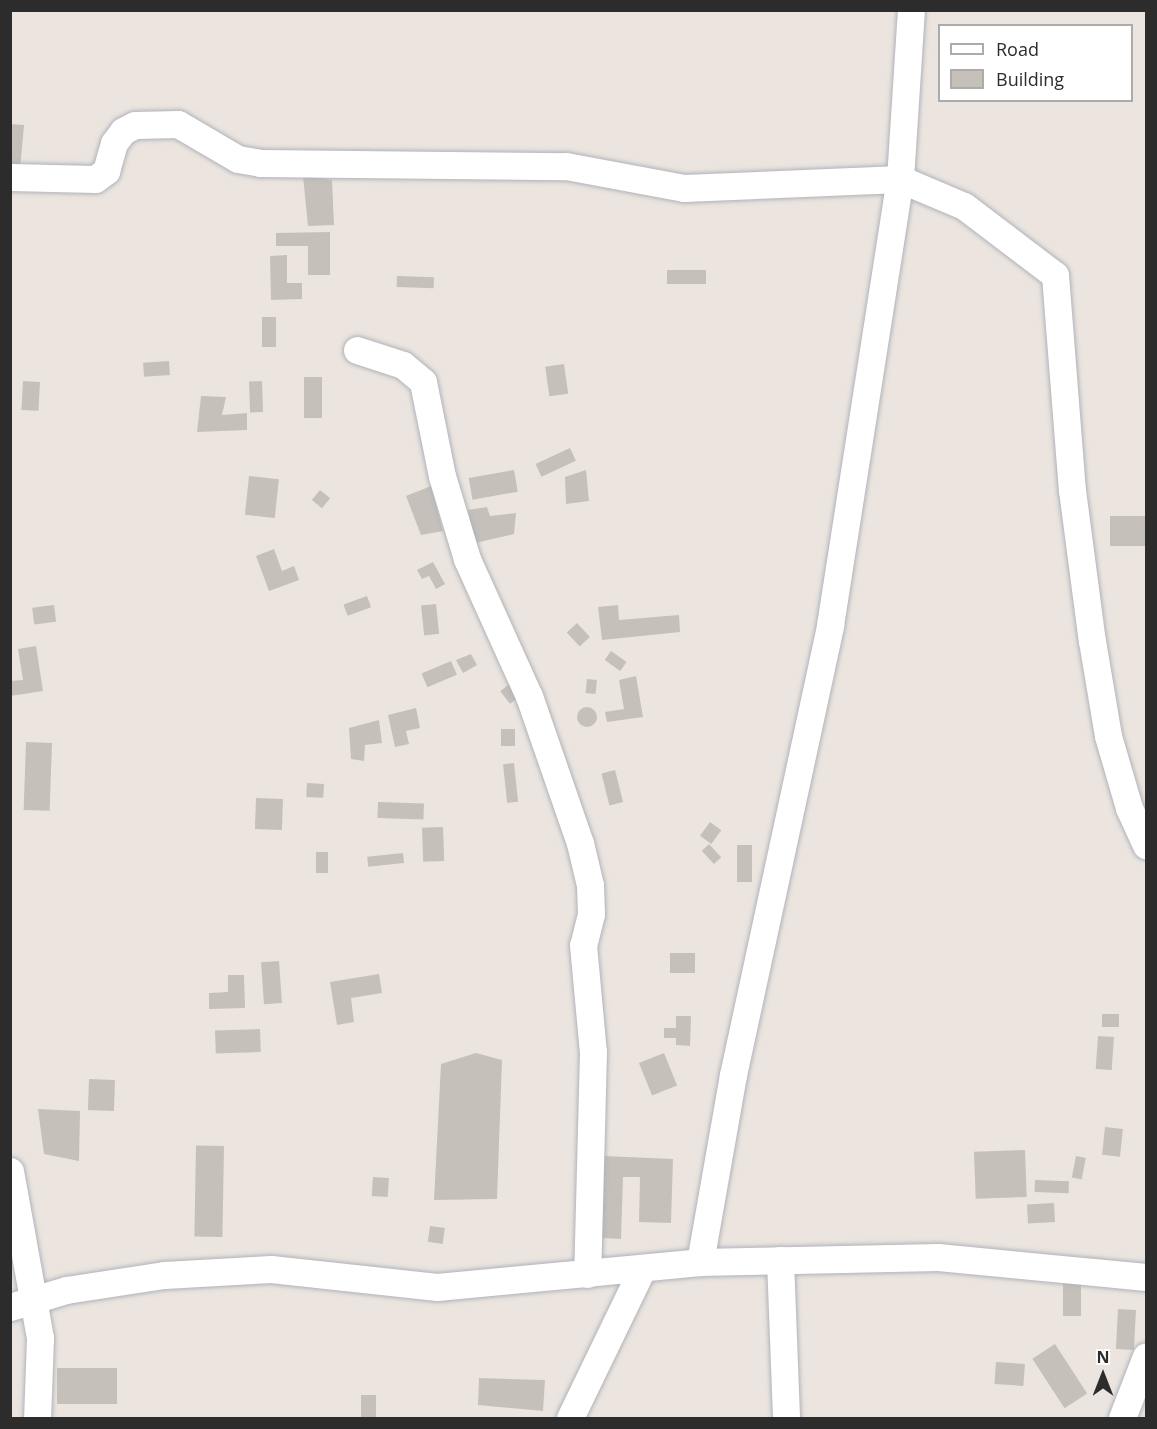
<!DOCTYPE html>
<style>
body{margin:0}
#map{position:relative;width:1157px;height:1429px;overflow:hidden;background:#ece5df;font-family:"Open Sans",sans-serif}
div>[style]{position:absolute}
.building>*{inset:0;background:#c5c0ba;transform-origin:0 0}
.round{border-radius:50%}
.roads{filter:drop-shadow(0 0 2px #afb3bb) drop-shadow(0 0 2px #afb3bb)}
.street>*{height:27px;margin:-13.5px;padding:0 13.5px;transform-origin:13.5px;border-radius:13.5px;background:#fff}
span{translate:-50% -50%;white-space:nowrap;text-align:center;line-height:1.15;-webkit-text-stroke:4.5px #fff;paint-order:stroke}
.frame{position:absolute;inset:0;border:12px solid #2c2c2c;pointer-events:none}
.legend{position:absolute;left:938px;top:24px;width:195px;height:78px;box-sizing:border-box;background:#fff;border:2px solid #ababab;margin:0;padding:8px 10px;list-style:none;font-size:18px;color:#2c2c2c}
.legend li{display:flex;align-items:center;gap:12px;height:30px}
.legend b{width:30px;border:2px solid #ababab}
.north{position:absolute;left:1073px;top:1345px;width:60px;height:60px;-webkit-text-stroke:4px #fff;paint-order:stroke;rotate:0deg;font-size:16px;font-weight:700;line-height:24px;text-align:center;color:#2c2c2c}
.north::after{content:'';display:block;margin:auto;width:21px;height:27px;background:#2c2c2c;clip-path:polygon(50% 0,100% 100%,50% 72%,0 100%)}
</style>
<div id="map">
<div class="building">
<div style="clip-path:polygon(10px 124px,24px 125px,20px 170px,10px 169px)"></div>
<div style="clip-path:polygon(303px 176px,332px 180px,334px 225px,308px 226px)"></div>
<div style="clip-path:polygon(330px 232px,330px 275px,308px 275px,308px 246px,276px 246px,276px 233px)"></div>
<div style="clip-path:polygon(287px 255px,287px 283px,302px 283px,302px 299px,271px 300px,270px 256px)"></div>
<div style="left:706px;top:270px;width:14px;height:39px;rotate:90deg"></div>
<div style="left:397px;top:276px;width:37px;height:11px;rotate:2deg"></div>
<div style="left:262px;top:317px;width:14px;height:30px"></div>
<div style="left:169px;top:361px;width:14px;height:26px;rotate:86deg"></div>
<div style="left:564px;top:364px;width:30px;height:19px;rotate:82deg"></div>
<div style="left:304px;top:377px;width:18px;height:41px"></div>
<div style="left:23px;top:381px;width:17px;height:29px;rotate:3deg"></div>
<div style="left:262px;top:381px;width:31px;height:13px;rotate:88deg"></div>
<div style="clip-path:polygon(201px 396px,226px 397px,222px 415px,247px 413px,247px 430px,197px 432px)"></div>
<div style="left:570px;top:448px;width:14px;height:38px;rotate:65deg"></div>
<div style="left:514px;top:470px;width:22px;height:46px;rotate:80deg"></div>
<div style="clip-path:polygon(586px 470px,589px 501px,566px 504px,565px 477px)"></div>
<div style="left:249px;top:476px;width:30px;height:39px;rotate:6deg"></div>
<div style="clip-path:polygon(431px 486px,443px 531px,421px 535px,406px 496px)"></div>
<div style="left:320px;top:490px;width:13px;height:13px;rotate:39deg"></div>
<div style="clip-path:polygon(487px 507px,490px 516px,516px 513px,514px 534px,475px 543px,468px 510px)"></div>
<div style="left:1146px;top:516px;width:30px;height:36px;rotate:90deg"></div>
<div style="clip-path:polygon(274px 549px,282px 571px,294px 566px,299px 580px,269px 591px,256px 556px)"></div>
<div style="clip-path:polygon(433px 562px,445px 584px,436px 589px,429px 576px,422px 579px,417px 570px)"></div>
<div style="left:367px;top:596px;width:12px;height:25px;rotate:70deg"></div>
<div style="left:436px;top:604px;width:30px;height:15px;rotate:84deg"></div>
<div style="left:54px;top:605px;width:17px;height:22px;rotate:83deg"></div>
<div style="clip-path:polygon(618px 605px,619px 620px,679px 615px,680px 632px,602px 640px,598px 607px)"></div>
<div style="left:577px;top:623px;width:19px;height:14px;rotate:47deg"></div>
<div style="clip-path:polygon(36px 646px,43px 691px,10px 696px,10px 681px,23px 680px,18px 649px)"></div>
<div style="left:611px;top:651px;width:19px;height:11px;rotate:35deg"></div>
<div style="clip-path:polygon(471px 654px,477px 665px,463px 673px,456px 660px)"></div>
<div style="left:451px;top:661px;width:15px;height:32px;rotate:67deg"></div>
<div style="clip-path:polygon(636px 676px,643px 717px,607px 722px,605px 712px,624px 709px,619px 680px)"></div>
<div style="left:587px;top:679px;width:10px;height:14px;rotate:6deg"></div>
<div style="left:512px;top:682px;width:16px;height:15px;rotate:52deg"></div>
<div class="round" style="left:577px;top:707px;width:20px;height:20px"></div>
<div style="clip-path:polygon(416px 708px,420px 728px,406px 731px,409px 744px,395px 747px,388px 715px)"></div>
<div style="clip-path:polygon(379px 720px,382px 743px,365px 745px,364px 761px,351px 759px,349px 728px)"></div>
<div style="left:515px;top:729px;width:17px;height:14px;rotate:90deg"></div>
<div style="left:26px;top:742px;width:26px;height:68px;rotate:2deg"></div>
<div style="left:514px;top:763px;width:39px;height:11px;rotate:84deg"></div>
<div style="left:615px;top:770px;width:33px;height:14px;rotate:76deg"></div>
<div style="left:307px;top:783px;width:17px;height:14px;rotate:3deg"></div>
<div style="left:256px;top:798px;width:27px;height:31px;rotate:2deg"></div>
<div style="left:378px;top:802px;width:46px;height:16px;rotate:2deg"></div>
<div style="left:710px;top:822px;width:14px;height:17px;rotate:36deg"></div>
<div style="left:443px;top:827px;width:34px;height:21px;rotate:88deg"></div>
<div style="left:709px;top:844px;width:18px;height:10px;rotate:47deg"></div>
<div style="left:752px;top:845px;width:37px;height:15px;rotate:90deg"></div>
<div style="left:316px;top:852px;width:12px;height:21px"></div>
<div style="left:403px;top:853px;width:10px;height:36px;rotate:84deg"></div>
<div style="left:670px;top:953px;width:25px;height:20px"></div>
<div style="left:279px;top:961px;width:42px;height:18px;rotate:86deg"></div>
<div style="clip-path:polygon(379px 974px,382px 993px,351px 998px,354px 1022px,337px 1025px,330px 982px)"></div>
<div style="clip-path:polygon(228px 975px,244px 975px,245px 1008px,209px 1009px,209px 993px,228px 992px)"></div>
<div style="left:1102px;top:1014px;width:17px;height:13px"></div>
<div style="clip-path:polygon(676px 1016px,691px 1016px,690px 1046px,676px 1045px,676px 1038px,664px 1038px,664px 1028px,676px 1028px)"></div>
<div style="left:260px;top:1029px;width:23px;height:45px;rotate:88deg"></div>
<div style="left:1098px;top:1036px;width:16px;height:33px;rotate:4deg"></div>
<div style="clip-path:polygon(476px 1053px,502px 1060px,497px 1199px,434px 1200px,441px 1064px)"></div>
<div style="left:664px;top:1053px;width:35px;height:27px;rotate:68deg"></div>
<div style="left:89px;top:1079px;width:26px;height:31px;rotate:2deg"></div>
<div style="clip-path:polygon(38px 1109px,80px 1111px,79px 1161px,44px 1154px)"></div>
<div style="left:1105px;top:1127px;width:18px;height:28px;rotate:6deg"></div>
<div style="left:224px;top:1146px;width:91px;height:28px;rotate:91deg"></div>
<div style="left:1025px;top:1150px;width:47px;height:51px;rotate:88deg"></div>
<div style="clip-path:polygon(603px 1156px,673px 1159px,671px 1223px,639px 1222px,640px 1177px,623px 1177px,621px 1239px,601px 1238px)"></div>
<div style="left:1076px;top:1156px;width:10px;height:22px;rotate:11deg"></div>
<div style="left:373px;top:1177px;width:16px;height:19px;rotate:4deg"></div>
<div style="left:1035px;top:1180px;width:34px;height:12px;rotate:2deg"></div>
<div style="left:1054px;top:1203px;width:19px;height:27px;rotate:87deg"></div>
<div style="left:430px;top:1226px;width:15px;height:16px;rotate:8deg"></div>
<div style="left:1063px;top:1283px;width:18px;height:33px"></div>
<div style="left:1118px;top:1309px;width:18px;height:40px;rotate:3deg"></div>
<div style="left:1055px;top:1344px;width:59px;height:27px;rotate:57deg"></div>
<div style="left:996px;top:1362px;width:29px;height:22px;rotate:4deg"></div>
<div style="left:57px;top:1368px;width:60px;height:36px"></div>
<div style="clip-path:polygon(479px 1378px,545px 1380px,543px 1411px,478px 1405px)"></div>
<div style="left:361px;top:1395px;width:15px;height:23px"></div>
</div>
<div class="roads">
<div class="street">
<div style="left:10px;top:177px;width:85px;rotate:1.3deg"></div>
<div style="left:95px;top:179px;width:14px;rotate:-36deg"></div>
<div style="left:106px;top:171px;width:29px;rotate:-74deg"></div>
<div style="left:114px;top:143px;width:15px;rotate:-53deg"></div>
<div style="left:123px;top:131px;width:13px;rotate:-27deg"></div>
<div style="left:135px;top:125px;width:43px;rotate:-1.3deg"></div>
<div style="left:178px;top:124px;width:69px;rotate:30.3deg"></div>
<div style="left:238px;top:159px;width:22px;rotate:10deg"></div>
<div style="left:260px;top:163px;width:306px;rotate:0.6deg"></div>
<div style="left:566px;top:166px;width:120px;rotate:10.6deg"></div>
<div style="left:684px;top:188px;width:216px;rotate:-2.4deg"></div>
<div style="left:900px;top:179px;width:69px;rotate:22.9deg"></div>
<div style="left:964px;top:206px;width:114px;rotate:37.2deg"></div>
<div style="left:1055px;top:275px;width:216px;rotate:85.5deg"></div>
<div style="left:1072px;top:490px;width:152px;rotate:82.5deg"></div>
<div style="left:1092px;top:641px;width:96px;rotate:80.4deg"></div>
<div style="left:1108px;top:736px;width:75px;rotate:73.7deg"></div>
<div style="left:1129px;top:808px;width:41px;rotate:65.3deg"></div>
<div style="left:357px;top:350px;width:48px;rotate:18.1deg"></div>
<div style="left:403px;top:365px;width:26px;rotate:40deg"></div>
<div style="left:423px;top:382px;width:96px;rotate:78.6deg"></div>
<div style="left:442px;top:476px;width:87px;rotate:73.2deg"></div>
<div style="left:467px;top:559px;width:150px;rotate:65.7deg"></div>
<div style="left:529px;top:696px;width:156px;rotate:70.9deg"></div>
<div style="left:580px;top:843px;width:43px;rotate:76.6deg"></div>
<div style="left:590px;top:885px;width:29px;rotate:88deg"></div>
<div style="left:591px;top:914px;width:32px;rotate:104deg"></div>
<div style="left:583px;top:945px;width:107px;rotate:84.7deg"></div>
<div style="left:593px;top:1052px;width:222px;rotate:91.5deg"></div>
<div style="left:10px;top:1171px;width:170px;rotate:79.8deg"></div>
<div style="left:40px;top:1338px;width:80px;rotate:92.1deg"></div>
<div style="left:780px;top:1260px;width:158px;rotate:87.8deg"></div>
<div style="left:700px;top:1262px;width:190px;rotate:-80deg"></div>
<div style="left:733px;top:1075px;width:460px;rotate:-77.8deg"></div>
<div style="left:830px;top:625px;width:451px;rotate:-81.1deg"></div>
<div style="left:900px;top:179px;width:169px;rotate:-86.3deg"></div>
<div style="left:10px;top:1307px;width:59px;rotate:-16.9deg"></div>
<div style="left:66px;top:1290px;width:99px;rotate:-8.7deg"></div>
<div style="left:164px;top:1275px;width:107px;rotate:-3.2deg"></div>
<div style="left:271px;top:1269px;width:167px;rotate:6.2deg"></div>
<div style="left:437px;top:1287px;width:264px;rotate:-5.4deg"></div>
<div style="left:700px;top:1262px;width:238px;rotate:-1.2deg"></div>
<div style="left:938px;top:1257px;width:209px;rotate:5.5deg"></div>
<div style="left:570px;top:1418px;width:165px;rotate:-64.2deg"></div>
<div style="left:1122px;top:1418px;width:66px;rotate:-68.8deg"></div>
</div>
</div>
<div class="frame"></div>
<ul class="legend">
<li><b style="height:8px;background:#fff"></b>Road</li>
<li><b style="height:16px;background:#c5c0ba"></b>Building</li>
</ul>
<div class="north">N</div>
</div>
